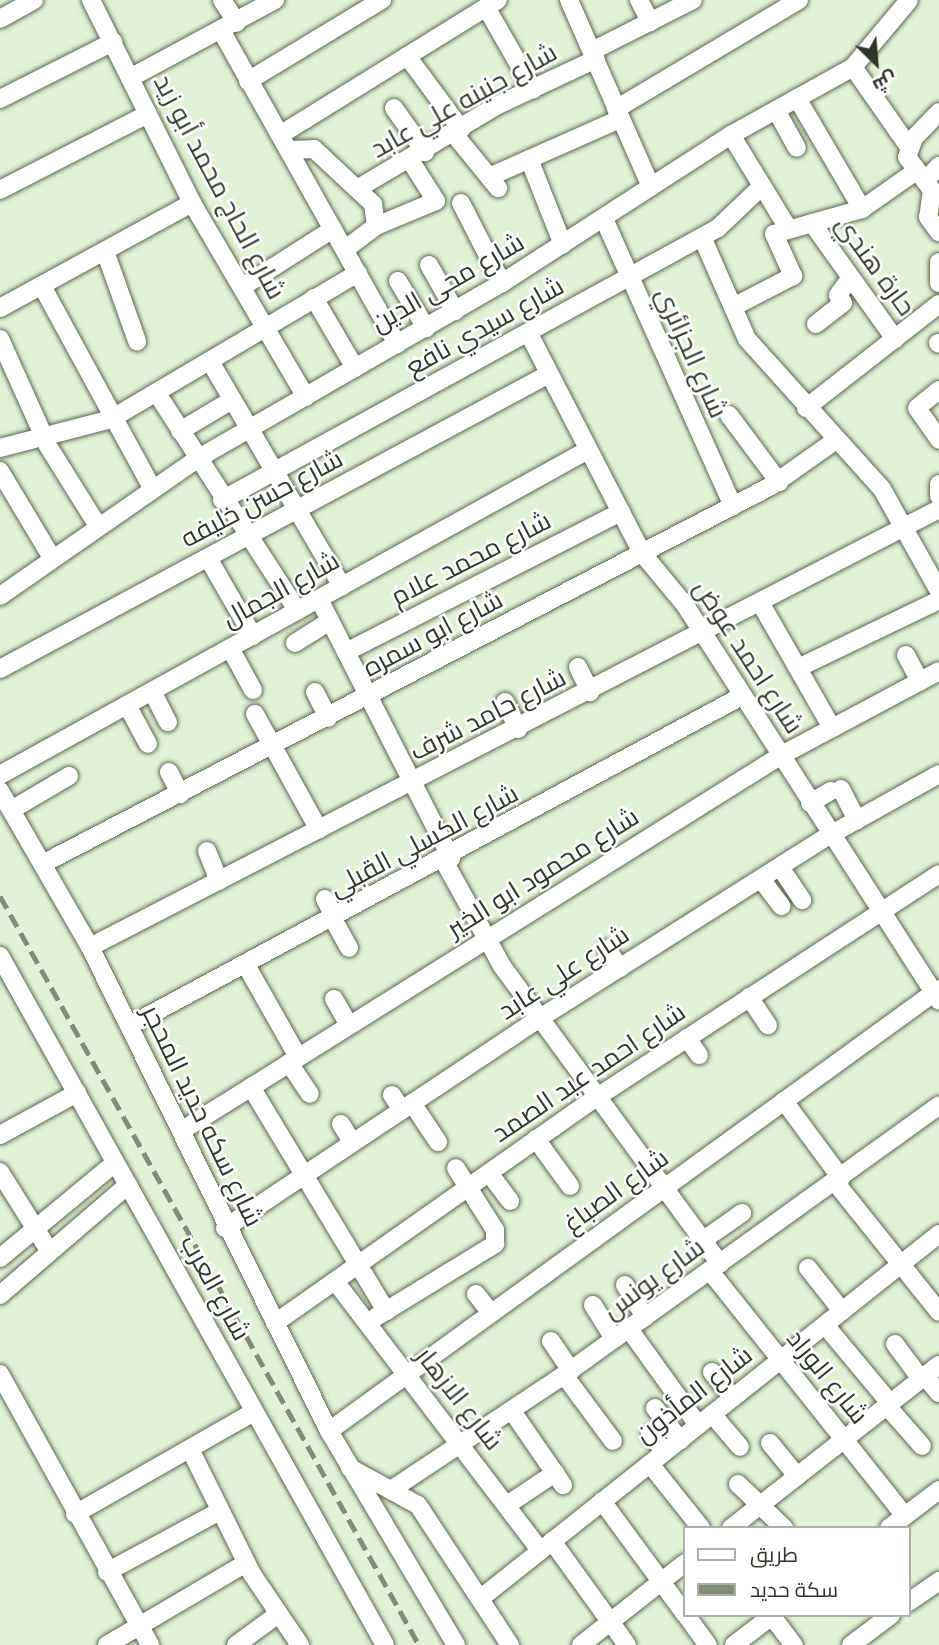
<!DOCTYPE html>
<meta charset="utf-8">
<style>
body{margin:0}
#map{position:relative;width:939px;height:1645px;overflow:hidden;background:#e2f2d5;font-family:Karla,Cairo,sans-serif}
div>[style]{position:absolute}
.roads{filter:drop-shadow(0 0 2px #59664e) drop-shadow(0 0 2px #59664e)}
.minor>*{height:18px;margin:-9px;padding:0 9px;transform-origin:9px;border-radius:9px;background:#fff}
.rail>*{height:5px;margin-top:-2.5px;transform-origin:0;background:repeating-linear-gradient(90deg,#828d79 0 14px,transparent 0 21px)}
span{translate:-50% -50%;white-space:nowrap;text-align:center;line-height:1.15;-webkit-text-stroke:5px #fff;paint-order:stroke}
.street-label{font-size:26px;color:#30362b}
.legend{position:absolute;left:683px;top:1526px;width:228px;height:91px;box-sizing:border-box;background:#fff;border:2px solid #acafaa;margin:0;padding:9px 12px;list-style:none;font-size:21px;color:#30362b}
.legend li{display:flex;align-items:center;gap:14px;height:35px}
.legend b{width:35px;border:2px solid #acafaa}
.north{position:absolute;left:841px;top:28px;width:70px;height:70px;-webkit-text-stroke:5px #fff;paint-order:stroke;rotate:155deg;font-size:19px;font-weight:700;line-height:28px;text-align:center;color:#30362b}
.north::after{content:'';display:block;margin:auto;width:24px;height:32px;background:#30362b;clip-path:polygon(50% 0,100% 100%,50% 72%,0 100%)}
</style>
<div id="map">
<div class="roads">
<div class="minor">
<div style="left:91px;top:0;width:227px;rotate:63.5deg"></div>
<div style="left:192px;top:203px;width:225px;rotate:59.6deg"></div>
<div style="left:222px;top:0;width:27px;rotate:57deg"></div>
<div style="left:569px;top:0;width:204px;rotate:66.3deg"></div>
<div style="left:639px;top:0;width:25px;rotate:63deg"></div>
<div style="left:486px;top:7px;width:95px;rotate:60.2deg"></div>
<div style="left:0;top:19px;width:39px;rotate:-29deg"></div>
<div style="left:222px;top:32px;width:358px;rotate:60.7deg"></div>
<div style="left:592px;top:51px;width:113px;rotate:-26.8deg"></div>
<div style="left:407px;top:56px;width:91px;rotate:53.5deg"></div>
<div style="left:853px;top:67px;width:98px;rotate:55deg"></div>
<div style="left:130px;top:78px;width:165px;rotate:-28.3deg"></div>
<div style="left:248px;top:81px;width:157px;rotate:-31.2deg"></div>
<div style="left:797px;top:98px;width:129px;rotate:59.6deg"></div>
<div style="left:0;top:99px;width:127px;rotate:-26.8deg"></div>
<div style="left:394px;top:108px;width:54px;rotate:54.8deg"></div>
<div style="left:616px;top:109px;width:213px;rotate:-30.8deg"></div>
<div style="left:776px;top:110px;width:43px;rotate:61.1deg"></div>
<div style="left:939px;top:112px;width:36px;rotate:134deg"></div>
<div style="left:914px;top:138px;width:20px;rotate:110deg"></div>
<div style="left:907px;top:157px;width:41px;rotate:52.9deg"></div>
<div style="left:932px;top:190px;width:27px;rotate:98deg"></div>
<div style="left:928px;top:217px;width:19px;rotate:54deg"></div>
<div style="left:454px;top:134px;width:70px;rotate:50.8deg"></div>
<div style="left:280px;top:135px;width:256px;rotate:-31.8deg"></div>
<div style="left:731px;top:135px;width:109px;rotate:58.5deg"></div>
<div style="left:289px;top:150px;width:25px;rotate:-2deg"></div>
<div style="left:314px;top:149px;width:81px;rotate:43deg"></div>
<div style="left:373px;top:204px;width:22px;rotate:82deg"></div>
<div style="left:376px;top:226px;width:39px;rotate:143deg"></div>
<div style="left:529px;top:159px;width:92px;rotate:68.4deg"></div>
<div style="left:489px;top:177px;width:143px;rotate:-23.9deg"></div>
<div style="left:925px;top:181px;width:21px;rotate:-47deg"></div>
<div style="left:357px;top:189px;width:164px;rotate:-30.8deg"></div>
<div style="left:498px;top:105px;width:108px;rotate:-25.1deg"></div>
<div style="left:0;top:190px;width:166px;rotate:-27.2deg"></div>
<div style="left:461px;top:203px;width:90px;rotate:62.9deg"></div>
<div style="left:604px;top:219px;width:315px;rotate:65.8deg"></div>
<div style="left:812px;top:223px;width:143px;rotate:54.4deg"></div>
<div style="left:376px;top:226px;width:65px;rotate:-22.6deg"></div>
<div style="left:436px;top:201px;width:49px;rotate:-122.4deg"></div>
<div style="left:702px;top:237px;width:111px;rotate:66.2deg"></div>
<div style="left:747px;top:339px;width:202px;rotate:48deg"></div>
<div style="left:882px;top:489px;width:117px;rotate:60.8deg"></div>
<div style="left:105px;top:251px;width:96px;rotate:70.4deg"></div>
<div style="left:939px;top:262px;width:21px;rotate:90deg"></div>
<div style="left:429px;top:265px;width:53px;rotate:60.5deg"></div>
<div style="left:398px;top:281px;width:55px;rotate:59.2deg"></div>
<div style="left:42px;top:286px;width:230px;rotate:61.4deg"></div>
<div style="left:242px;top:287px;width:108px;rotate:-32.5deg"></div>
<div style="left:314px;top:298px;width:81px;rotate:59.6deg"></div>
<div style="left:733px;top:307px;width:68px;rotate:-27.3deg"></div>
<div style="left:793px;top:276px;width:46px;rotate:-114.3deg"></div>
<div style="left:774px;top:234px;width:91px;rotate:-15.9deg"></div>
<div style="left:862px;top:209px;width:66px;rotate:-35.1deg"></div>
<div style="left:0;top:308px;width:219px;rotate:-28.7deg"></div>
<div style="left:816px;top:324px;width:34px;rotate:-38deg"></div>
<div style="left:843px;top:303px;width:9px;rotate:-122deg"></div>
<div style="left:838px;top:295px;width:17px;rotate:-54deg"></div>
<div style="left:529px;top:334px;width:246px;rotate:62.7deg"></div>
<div style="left:642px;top:553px;width:67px;rotate:50.4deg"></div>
<div style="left:685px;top:605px;width:470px;rotate:57.3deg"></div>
<div style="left:0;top:339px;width:117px;rotate:65.8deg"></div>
<div style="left:48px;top:446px;width:94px;rotate:58deg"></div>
<div style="left:938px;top:343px;width:1px;rotate:45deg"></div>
<div style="left:211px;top:363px;width:259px;rotate:59.6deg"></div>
<div style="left:939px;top:390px;width:28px;rotate:141deg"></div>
<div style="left:917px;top:408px;width:39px;rotate:55deg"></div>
<div style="left:158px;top:395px;width:257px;rotate:57.1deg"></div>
<div style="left:806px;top:408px;width:169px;rotate:-38deg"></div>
<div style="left:729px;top:415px;width:84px;rotate:53.3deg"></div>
<div style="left:180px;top:431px;width:61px;rotate:-30.8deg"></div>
<div style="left:0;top:448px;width:115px;rotate:-14.6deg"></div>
<div style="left:111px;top:419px;width:287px;rotate:-30.6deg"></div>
<div style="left:0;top:471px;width:101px;rotate:59.1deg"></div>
<div style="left:939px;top:484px;width:12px;rotate:90deg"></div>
<div style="left:222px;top:500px;width:566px;rotate:-28.74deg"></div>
<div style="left:718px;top:228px;width:61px;rotate:-43.7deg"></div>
<div style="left:208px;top:558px;width:90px;rotate:60deg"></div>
<div style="left:0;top:596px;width:240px;rotate:-34.8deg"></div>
<div style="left:197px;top:459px;width:352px;rotate:-30deg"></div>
<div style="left:502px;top:283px;width:273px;rotate:-32.9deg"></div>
<div style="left:731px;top:135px;width:140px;rotate:-29.1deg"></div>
<div style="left:853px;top:67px;width:87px;rotate:-50.1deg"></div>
<div style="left:319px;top:599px;width:291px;rotate:63deg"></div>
<div style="left:761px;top:604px;width:143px;rotate:60.2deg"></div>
<div style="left:295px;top:643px;width:41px;rotate:-32.2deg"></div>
<div style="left:230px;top:648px;width:48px;rotate:61.3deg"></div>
<div style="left:346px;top:652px;width:309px;rotate:-27deg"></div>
<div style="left:906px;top:655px;width:30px;rotate:62deg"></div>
<div style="left:578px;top:667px;width:28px;rotate:64deg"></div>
<div style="left:798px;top:668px;width:157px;rotate:-25.7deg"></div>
<div style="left:0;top:669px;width:623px;rotate:-28.25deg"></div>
<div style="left:152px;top:691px;width:35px;rotate:63deg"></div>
<div style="left:315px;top:692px;width:29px;rotate:63deg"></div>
<div style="left:505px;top:702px;width:30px;rotate:64deg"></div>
<div style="left:127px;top:705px;width:44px;rotate:61.7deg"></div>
<div style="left:255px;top:714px;width:132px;rotate:61.1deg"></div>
<div style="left:169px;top:772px;width:25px;rotate:63deg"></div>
<div style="left:0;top:775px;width:672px;rotate:-28.93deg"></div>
<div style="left:841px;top:789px;width:35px;rotate:63deg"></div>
<div style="left:0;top:791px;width:180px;rotate:60deg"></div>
<div style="left:90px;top:947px;width:540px;rotate:63.72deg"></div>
<div style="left:329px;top:1431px;width:249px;rotate:59.3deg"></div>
<div style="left:810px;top:803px;width:24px;rotate:-30deg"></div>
<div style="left:13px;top:809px;width:65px;rotate:-30.5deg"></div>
<div style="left:207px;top:851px;width:32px;rotate:68deg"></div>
<div style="left:444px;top:861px;width:120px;rotate:61.1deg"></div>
<div style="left:502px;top:966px;width:369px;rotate:53.8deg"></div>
<div style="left:46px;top:862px;width:817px;rotate:-27.41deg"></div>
<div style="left:771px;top:486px;width:80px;rotate:-35.3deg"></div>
<div style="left:780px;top:867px;width:40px;rotate:56deg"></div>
<div style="left:761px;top:879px;width:34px;rotate:53deg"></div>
<div style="left:325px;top:899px;width:21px;rotate:62deg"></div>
<div style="left:333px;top:919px;width:33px;rotate:61deg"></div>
<div style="left:90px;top:947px;width:955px;rotate:-27.29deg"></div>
<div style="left:607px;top:949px;width:23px;rotate:56deg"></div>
<div style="left:0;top:956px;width:789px;rotate:60.8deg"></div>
<div style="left:246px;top:965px;width:106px;rotate:60.5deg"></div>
<div style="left:749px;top:997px;width:34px;rotate:56deg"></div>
<div style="left:334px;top:999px;width:30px;rotate:60deg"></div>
<div style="left:129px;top:1026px;width:694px;rotate:-28.3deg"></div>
<div style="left:687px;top:1038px;width:21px;rotate:55deg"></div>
<div style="left:289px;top:1063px;width:37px;rotate:56deg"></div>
<div style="left:251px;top:1087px;width:262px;rotate:58.9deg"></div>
<div style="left:392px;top:1095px;width:18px;rotate:56deg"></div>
<div style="left:784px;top:1101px;width:96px;rotate:53.5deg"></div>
<div style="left:412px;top:1103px;width:47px;rotate:56.3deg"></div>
<div style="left:341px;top:1124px;width:22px;rotate:58deg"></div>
<div style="left:181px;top:1131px;width:707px;rotate:-32.05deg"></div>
<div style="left:780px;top:756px;width:180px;rotate:-28.1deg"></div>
<div style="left:0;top:1135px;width:88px;rotate:-28.6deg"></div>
<div style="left:536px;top:1139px;width:58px;rotate:54.1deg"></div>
<div style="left:0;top:1172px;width:94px;rotate:58deg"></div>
<div style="left:489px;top:1173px;width:35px;rotate:53deg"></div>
<div style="left:835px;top:1182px;width:166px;rotate:51.3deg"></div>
<div style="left:225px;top:1228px;width:379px;rotate:-33.7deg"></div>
<div style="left:540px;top:1018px;width:343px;rotate:-32.3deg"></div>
<div style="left:830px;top:835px;width:125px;rotate:-29.2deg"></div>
<div style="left:702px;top:1241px;width:49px;rotate:-35deg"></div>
<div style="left:0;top:1258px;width:149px;rotate:-39.6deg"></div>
<div style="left:808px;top:1268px;width:55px;rotate:51.7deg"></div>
<div style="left:710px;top:1271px;width:313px;rotate:51.5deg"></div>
<div style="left:335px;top:1281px;width:338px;rotate:52.7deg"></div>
<div style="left:625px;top:1285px;width:38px;rotate:58deg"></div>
<div style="left:476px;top:1294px;width:24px;rotate:52deg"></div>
<div style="left:0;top:1295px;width:169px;rotate:-40.7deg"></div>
<div style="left:593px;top:1305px;width:40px;rotate:58deg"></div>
<div style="left:376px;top:1317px;width:140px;rotate:-31.5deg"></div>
<div style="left:495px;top:1244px;width:14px;rotate:-90deg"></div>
<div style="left:495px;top:1230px;width:73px;rotate:-122.2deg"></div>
<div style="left:275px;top:1323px;width:393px;rotate:-35.1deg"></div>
<div style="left:597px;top:1097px;width:408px;rotate:-33.1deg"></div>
<div style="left:825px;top:1325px;width:102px;rotate:50.2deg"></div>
<div style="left:629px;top:1329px;width:118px;rotate:54.3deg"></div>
<div style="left:551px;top:1341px;width:36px;rotate:56deg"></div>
<div style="left:895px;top:1344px;width:44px;rotate:53.4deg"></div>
<div style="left:712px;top:1372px;width:33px;rotate:51deg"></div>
<div style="left:0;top:1374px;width:310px;rotate:61deg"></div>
<div style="left:564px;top:1375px;width:82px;rotate:53.4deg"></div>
<div style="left:925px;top:1376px;width:22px;rotate:51deg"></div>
<div style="left:887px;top:1406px;width:53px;rotate:48.8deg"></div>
<div style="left:655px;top:1408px;width:41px;rotate:52deg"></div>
<div style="left:512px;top:1411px;width:90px;rotate:55.4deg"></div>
<div style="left:712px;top:1414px;width:43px;rotate:49.7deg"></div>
<div style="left:329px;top:1431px;width:753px;rotate:-35.93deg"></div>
<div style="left:650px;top:1434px;width:23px;rotate:50deg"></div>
<div style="left:770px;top:1443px;width:43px;rotate:50.7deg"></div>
<div style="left:190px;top:1449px;width:140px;rotate:63.6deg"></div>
<div style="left:252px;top:1574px;width:86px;rotate:55.9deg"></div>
<div style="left:650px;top:1464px;width:82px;rotate:51.4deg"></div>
<div style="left:350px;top:1468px;width:77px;rotate:28.6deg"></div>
<div style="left:418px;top:1505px;width:168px;rotate:56.7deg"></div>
<div style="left:738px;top:1484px;width:64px;rotate:43.7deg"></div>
<div style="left:394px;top:1488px;width:204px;rotate:-33.6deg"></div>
<div style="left:564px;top:1375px;width:462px;rotate:-35.7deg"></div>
<div style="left:602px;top:1501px;width:140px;rotate:53.7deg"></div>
<div style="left:507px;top:1505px;width:58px;rotate:-33.7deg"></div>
<div style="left:75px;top:1514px;width:206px;rotate:-29.7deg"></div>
<div style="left:731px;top:1528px;width:264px;rotate:-38.1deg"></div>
<div style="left:889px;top:1528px;width:63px;rotate:-37.2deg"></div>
<div style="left:552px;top:1541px;width:128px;rotate:54.2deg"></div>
<div style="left:107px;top:1572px;width:128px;rotate:-28.4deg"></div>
<div style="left:481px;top:1598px;width:585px;rotate:-38.48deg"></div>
<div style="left:909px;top:1602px;width:37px;rotate:-35deg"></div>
<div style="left:686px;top:1615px;width:37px;rotate:54deg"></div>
<div style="left:771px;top:1615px;width:38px;rotate:53deg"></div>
<div style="left:107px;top:1645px;width:161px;rotate:-30.5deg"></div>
<div style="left:236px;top:1645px;width:52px;rotate:-36.4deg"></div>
<div style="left:581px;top:1645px;width:132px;rotate:-38.3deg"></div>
<div style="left:734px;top:1645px;width:49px;rotate:-37.6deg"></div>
<div style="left:851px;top:1645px;width:50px;rotate:-36.9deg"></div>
</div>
</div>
<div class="rail">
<div style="left:0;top:896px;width:858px;rotate:60.78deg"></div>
</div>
<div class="street-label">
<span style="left:464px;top:101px;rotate:-29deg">شارع جنينه علي عابد</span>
<span style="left:219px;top:187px;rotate:62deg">شارع الحاج محمد أبو زيد</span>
<span style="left:875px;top:266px;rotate:54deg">حارة هندي</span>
<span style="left:448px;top:283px;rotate:-30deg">شارع محى الدين</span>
<span style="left:485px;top:327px;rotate:-29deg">شارع سيدي نافع</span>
<span style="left:691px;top:353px;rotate:66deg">شارع الجزائري</span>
<span style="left:262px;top:499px;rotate:-28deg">شارع حسن خليفه</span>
<span style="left:471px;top:559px;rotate:-27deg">شارع محمد علام</span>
<span style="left:281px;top:590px;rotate:-29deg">شارع الجمال</span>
<span style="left:433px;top:634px;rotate:-28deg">شارع ابو سمره</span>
<span style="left:748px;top:657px;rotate:57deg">شارع احمد عوض</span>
<span style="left:488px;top:715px;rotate:-27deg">شارع حامد شرف</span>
<span style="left:424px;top:841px;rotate:-28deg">شارع الكسلي القبلي</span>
<span style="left:543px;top:873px;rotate:-32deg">شارع محمود ابو الخير</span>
<span style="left:564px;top:973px;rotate:-33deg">شارع علي عابد</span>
<span style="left:589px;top:1073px;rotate:-34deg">شارع احمد عبد الصمد</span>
<span style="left:202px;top:1116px;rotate:64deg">شارع سكه حديد المحجر</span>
<span style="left:616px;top:1191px;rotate:-36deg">شارع الصباغ</span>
<span style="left:654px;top:1279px;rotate:-36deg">شارع يونس</span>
<span style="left:215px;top:1288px;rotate:61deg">شارع العرب</span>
<span style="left:827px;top:1377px;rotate:51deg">شارع الوراد</span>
<span style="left:694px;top:1395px;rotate:-38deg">شارع المأذون</span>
<span style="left:459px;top:1399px;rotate:52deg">شارع الازهار</span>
</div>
<ul class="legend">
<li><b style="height:9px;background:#fff"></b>طريق</li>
<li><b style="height:9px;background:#828d79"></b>سكة حديد</li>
</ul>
<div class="north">ش</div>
</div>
